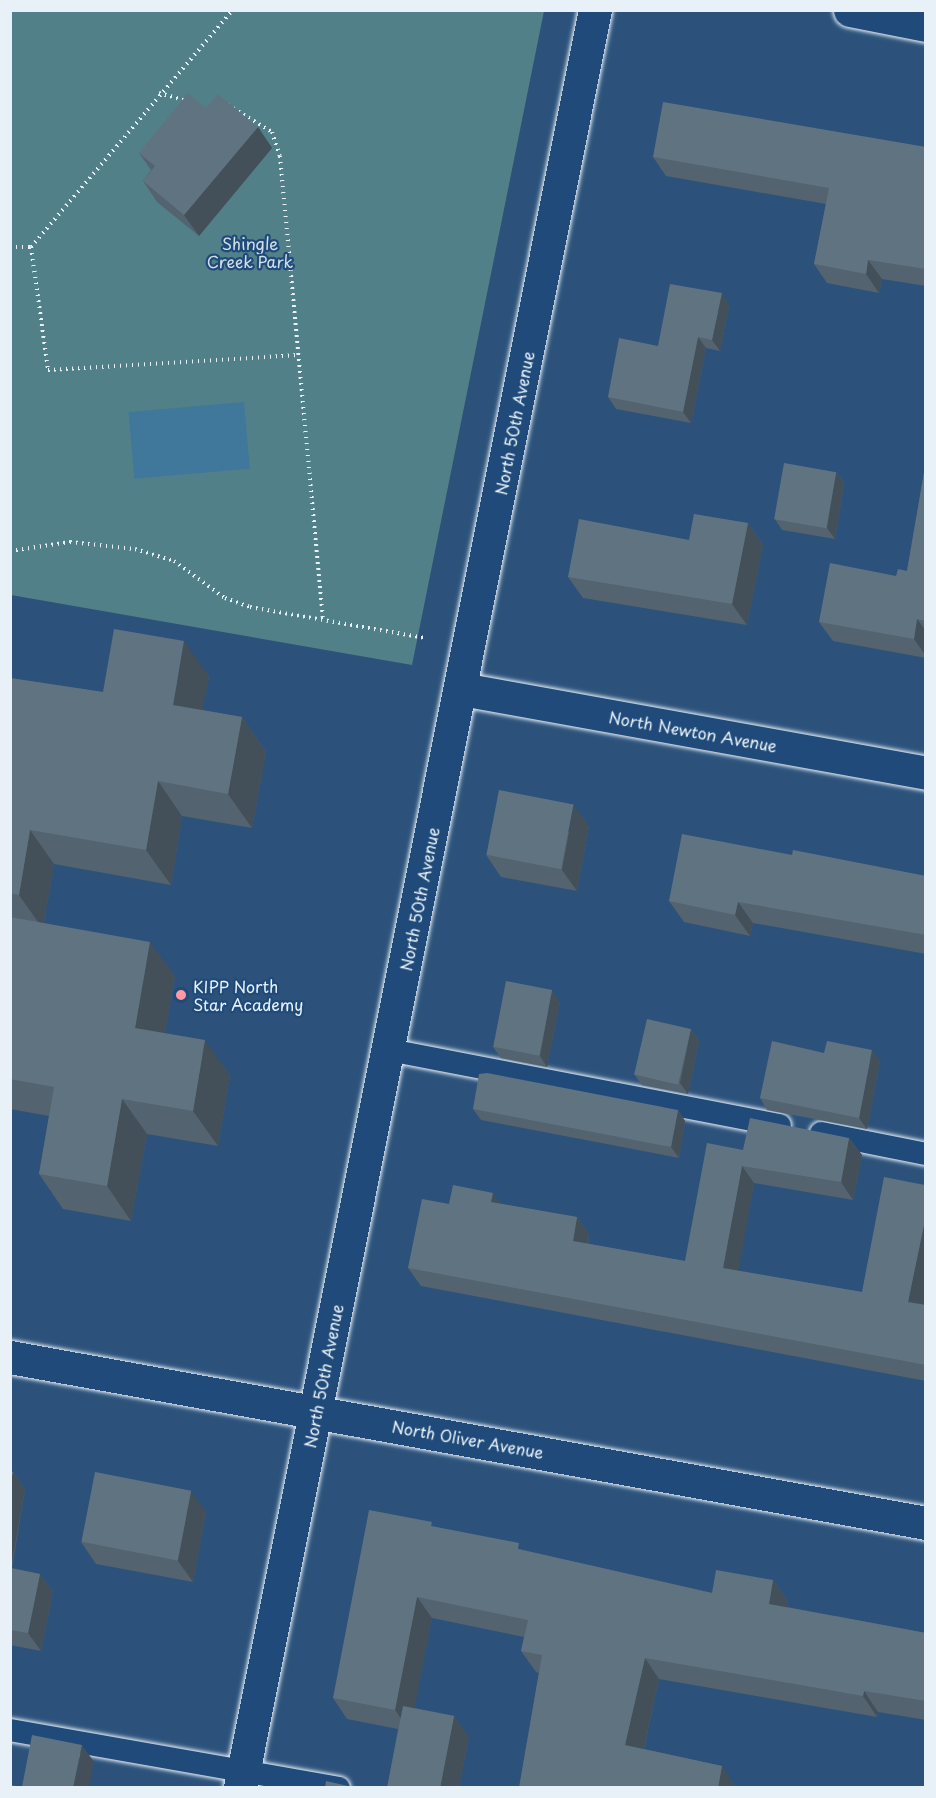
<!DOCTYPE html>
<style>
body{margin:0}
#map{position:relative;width:936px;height:1798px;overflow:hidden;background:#2c527b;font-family:"Playpen Sans",sans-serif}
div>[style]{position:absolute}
.green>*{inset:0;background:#528089}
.water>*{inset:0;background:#40789c;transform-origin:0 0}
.path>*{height:4px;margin-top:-2px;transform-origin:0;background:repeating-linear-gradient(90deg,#e8f1f8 0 1.5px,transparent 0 6px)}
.roads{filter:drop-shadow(0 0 2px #e8f1f8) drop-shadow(0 0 2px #e8f1f8)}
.lane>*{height:22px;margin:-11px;padding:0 11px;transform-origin:11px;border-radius:11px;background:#1f4a7a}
.street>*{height:33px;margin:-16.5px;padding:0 16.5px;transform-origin:16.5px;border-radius:16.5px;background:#1f4a7a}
.wall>*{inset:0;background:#53636f}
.shaded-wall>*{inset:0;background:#43505a}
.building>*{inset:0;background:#607381;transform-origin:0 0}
.dots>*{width:16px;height:16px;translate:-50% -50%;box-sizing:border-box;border:3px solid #1f4a7a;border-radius:50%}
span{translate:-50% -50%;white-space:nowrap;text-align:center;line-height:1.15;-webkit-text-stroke:4.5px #1f4a7a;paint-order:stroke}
.park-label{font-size:16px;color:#d2e0e7}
.street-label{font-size:16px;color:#e8f1f8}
.poi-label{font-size:16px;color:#e8f1f8}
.left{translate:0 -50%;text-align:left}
.frame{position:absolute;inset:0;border:12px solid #e8f1f8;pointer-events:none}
</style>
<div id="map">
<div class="green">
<div style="clip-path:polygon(10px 11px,544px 11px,412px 665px,11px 595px)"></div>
</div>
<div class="water">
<div style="left:244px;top:402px;width:67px;height:116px;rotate:85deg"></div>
</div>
<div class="path">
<div style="left:159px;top:93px;width:29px;rotate:16deg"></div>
<div style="left:223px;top:102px;width:57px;rotate:31.5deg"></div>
<div style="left:272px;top:132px;width:25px;rotate:72deg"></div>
<div style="left:280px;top:156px;width:464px;rotate:84.7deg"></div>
<div style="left:10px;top:247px;width:21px"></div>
<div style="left:31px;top:247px;width:311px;rotate:-49.6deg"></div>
<div style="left:31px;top:247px;width:124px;rotate:82.1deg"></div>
<div style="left:48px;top:370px;width:251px;rotate:-3.4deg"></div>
<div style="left:10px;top:551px;width:61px;rotate:-8.5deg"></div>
<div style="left:70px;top:542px;width:65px;rotate:6.1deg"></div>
<div style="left:135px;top:549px;width:41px;rotate:17.1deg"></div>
<div style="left:174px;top:561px;width:63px;rotate:36deg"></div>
<div style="left:225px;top:598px;width:27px;rotate:20deg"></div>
<div style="left:250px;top:607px;width:178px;rotate:10deg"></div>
</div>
<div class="roads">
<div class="lane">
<div style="left:389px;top:1050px;width:398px;rotate:10.9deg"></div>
<div style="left:821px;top:1133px;width:107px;rotate:11.3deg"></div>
<div style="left:10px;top:1730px;width:334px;rotate:10deg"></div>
</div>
<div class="street">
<div style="left:850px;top:10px;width:77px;rotate:11.2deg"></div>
<div style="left:461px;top:689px;width:473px;rotate:10.2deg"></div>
<div style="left:10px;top:1357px;width:931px;rotate:10.27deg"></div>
<div style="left:240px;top:1788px;width:1813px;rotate:-78.71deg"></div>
</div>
</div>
<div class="wall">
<div style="clip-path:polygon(206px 108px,258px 127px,272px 148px,199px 236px,157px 202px,143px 181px,151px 170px,139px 153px)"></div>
<div style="clip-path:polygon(926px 147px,926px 286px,882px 279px,879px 293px,827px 283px,814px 264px,826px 204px,666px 176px,653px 157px)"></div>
<div style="clip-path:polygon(729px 305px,720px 351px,706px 348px,691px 423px,616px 409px,608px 397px,658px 346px)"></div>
<div style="clip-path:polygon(926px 461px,926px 658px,833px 641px,819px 622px,896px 576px,907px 571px)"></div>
<div style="clip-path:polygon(836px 472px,844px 483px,835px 539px,782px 530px,775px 519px)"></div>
<div style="clip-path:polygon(748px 523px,763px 545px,747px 625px,583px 598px,568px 577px)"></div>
<div style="clip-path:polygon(209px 676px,202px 710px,242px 717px,266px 752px,252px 828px,182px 816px,171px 885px,54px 864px,44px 923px,175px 976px,165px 1033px,230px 1075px,218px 1146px,147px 1134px,131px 1221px,63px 1209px,39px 1174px,49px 1116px,10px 1109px,10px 678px,103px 692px)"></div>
<div style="clip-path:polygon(589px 826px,577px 891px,501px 877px,486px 855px)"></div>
<div style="clip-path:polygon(792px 855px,926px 876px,926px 954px,753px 923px,750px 936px,684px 922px,669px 901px)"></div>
<div style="clip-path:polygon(560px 1002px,547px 1067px,501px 1058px,493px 1047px)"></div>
<div style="clip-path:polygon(691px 1029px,699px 1041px,688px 1094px,642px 1085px,634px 1074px)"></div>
<div style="clip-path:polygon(824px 1053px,880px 1061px,867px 1129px,767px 1110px,760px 1098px)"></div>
<div style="clip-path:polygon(473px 1109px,678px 1110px,685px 1121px,679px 1158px,481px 1120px)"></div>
<div style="clip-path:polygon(849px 1138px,862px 1155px,853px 1200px,754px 1183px,738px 1271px,862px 1292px,925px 1185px,926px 1182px,926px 1295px,924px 1305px,926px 1305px,926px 1381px,421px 1286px,408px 1268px,449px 1204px,501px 1204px,577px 1217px,589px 1234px,588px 1244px,685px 1261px,743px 1150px)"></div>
<div style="clip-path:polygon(10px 1471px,13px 1472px,25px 1489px,12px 1568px,40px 1574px,53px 1592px,41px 1651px,10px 1645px)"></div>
<div style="clip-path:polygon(206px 1512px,193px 1582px,96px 1564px,81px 1542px)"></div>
<div style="clip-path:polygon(436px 1527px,523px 1550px,712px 1593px,773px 1580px,788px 1601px,787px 1607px,926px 1633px,926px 1720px,878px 1712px,877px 1717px,659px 1679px,644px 1749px,722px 1766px,736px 1788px,519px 1788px,539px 1673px,536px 1672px,521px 1651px,524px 1637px,432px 1618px,414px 1708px,454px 1716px,469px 1737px,459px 1788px,387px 1788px,398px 1729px,347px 1719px,333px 1698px)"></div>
</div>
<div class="shaded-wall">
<div style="clip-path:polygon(258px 127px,272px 148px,199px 236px,184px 215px)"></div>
<div style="clip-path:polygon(868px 260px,882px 279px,879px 293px,866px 274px)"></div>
<div style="clip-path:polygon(722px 293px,729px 305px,720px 351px,712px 340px)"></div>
<div style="clip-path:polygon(698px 337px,706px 348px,691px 423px,683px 412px)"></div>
<div style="clip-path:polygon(836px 472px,844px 483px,835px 539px,827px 528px)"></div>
<div style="clip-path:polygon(748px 523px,763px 545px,747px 625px,732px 604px)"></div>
<div style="clip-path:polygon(917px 619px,926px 631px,926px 656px,914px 639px)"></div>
<div style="clip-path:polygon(184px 641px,209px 676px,197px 739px,173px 705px)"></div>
<div style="clip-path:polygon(242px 717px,266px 752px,252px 828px,228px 794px)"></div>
<div style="clip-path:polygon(158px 781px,182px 816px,171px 885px,146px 850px)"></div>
<div style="clip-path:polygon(574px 805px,589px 826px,577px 891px,562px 870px)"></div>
<div style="clip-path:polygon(30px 830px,54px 864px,43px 929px,19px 895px)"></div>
<div style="clip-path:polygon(738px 902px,753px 923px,750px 936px,735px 915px)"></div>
<div style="clip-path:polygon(150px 942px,175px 976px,160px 1062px,135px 1028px)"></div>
<div style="clip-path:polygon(552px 990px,560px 1002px,547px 1067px,540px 1056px)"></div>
<div style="clip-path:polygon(691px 1029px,699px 1041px,688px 1094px,680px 1083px)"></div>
<div style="clip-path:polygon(205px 1040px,230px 1075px,218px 1146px,193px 1111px)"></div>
<div style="clip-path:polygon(872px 1050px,880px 1061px,867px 1129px,859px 1118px)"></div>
<div style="clip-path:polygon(122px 1099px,147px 1134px,131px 1221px,107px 1186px)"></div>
<div style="clip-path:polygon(678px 1110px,685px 1121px,679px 1158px,671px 1147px)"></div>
<div style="clip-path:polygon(849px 1138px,862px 1155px,853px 1200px,841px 1182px)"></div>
<div style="clip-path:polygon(742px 1166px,754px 1183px,736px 1286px,723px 1268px)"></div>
<div style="clip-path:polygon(493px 1193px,505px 1210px,491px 1202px)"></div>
<div style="clip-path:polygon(926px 1215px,926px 1295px,921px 1320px,908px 1302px)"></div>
<div style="clip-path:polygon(577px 1217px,589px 1234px,585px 1259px,573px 1241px)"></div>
<div style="clip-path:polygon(13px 1472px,25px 1489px,10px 1574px,10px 1484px)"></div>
<div style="clip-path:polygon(191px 1491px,206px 1512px,193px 1582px,178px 1561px)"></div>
<div style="clip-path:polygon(40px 1574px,53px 1592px,41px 1651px,28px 1633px)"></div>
<div style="clip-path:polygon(773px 1580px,788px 1601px,784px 1625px,769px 1604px)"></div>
<div style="clip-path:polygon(417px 1597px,432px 1618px,410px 1731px,395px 1710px)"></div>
<div style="clip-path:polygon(645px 1658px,659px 1679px,640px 1766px,625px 1745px)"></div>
<div style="clip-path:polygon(864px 1691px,878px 1712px,877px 1717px,863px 1696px)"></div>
<div style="clip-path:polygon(454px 1716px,469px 1737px,459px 1788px,440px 1788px)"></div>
<div style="clip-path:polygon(82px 1745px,94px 1762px,89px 1788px,73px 1788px)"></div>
<div style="clip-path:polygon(722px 1766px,736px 1787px,736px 1788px,718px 1788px)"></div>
</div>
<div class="building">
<div style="clip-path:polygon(188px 93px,206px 108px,218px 94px,258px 127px,184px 215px,143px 181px,155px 166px,139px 153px)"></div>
<div style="clip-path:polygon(663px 102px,926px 147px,926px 269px,868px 260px,866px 274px,814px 264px,829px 188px,653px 157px)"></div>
<div style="clip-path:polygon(670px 284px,722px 293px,712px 340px,698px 337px,683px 412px,608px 397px,619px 338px,658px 346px)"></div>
<div style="clip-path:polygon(926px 461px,926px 621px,917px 619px,914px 639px,819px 622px,830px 563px,896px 576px,898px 569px,907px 571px)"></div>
<div style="left:784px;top:463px;width:53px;height:57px;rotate:10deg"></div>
<div style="clip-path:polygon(694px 514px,748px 523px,732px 604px,568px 577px,579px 519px,689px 540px)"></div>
<div style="clip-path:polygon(114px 629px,184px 641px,173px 705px,242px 717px,228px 794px,158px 781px,146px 850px,30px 830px,19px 895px,10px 893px,10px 678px,103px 692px)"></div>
<div style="left:499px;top:790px;width:76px;height:66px;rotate:11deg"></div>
<div style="clip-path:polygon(682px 834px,792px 855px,793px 850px,926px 876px,926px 935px,738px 902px,735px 915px,669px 901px)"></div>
<div style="clip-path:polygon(10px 917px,150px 942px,135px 1028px,205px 1040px,193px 1111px,122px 1099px,107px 1186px,39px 1174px,54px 1087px,10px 1079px)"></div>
<div style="left:506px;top:981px;width:47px;height:67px;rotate:11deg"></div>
<div style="left:647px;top:1019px;width:45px;height:57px;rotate:13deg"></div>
<div style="clip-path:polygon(772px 1041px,824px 1053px,827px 1041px,872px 1050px,859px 1118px,760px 1098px)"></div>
<div style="clip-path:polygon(487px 1073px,678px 1110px,671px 1147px,473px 1109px,479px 1074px)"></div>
<div style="clip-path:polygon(750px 1118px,849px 1138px,841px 1182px,742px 1166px,723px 1268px,862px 1292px,884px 1177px,925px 1185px,926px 1182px,926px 1215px,908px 1302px,926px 1305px,926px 1365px,408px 1268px,422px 1199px,449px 1204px,453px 1185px,493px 1193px,491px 1202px,577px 1217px,573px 1241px,685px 1261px,707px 1143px,743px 1150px)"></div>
<div style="clip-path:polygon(10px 1471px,13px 1472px,10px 1484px)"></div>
<div style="left:95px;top:1472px;width:98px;height:71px;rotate:11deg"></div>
<div style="clip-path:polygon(369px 1510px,432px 1522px,431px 1526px,519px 1543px,518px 1549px,712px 1593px,716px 1570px,773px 1580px,769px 1604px,926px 1633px,926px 1701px,864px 1691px,863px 1696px,645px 1658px,625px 1745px,722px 1766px,718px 1788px,519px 1788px,542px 1655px,521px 1651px,528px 1620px,417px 1597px,395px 1710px,333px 1698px)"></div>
<div style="clip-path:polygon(10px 1568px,40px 1574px,28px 1633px,10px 1630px)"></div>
<div style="left:403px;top:1706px;width:52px;height:84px;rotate:11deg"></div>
<div style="clip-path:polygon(32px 1735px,82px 1745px,73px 1788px,10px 1788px,10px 1785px,22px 1787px)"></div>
<div style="clip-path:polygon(326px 1781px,357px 1788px,325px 1788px)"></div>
</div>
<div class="dots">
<div style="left:181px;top:995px;background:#ff9aa2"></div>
</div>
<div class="park-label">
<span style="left:250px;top:252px">Shingle<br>Creek Park</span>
</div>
<div class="street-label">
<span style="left:514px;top:423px;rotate:-79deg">North 50th Avenue</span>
<span style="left:693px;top:731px;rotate:10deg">North Newton Avenue</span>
<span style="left:419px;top:899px;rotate:-79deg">North 50th Avenue</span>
<span style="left:323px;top:1376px;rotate:-79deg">North 50th Avenue</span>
<span style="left:468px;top:1439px;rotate:10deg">North Oliver Avenue</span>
</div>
<div class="poi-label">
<span class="left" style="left:193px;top:995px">KIPP North<br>Star Academy</span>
</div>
<div class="frame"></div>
</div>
